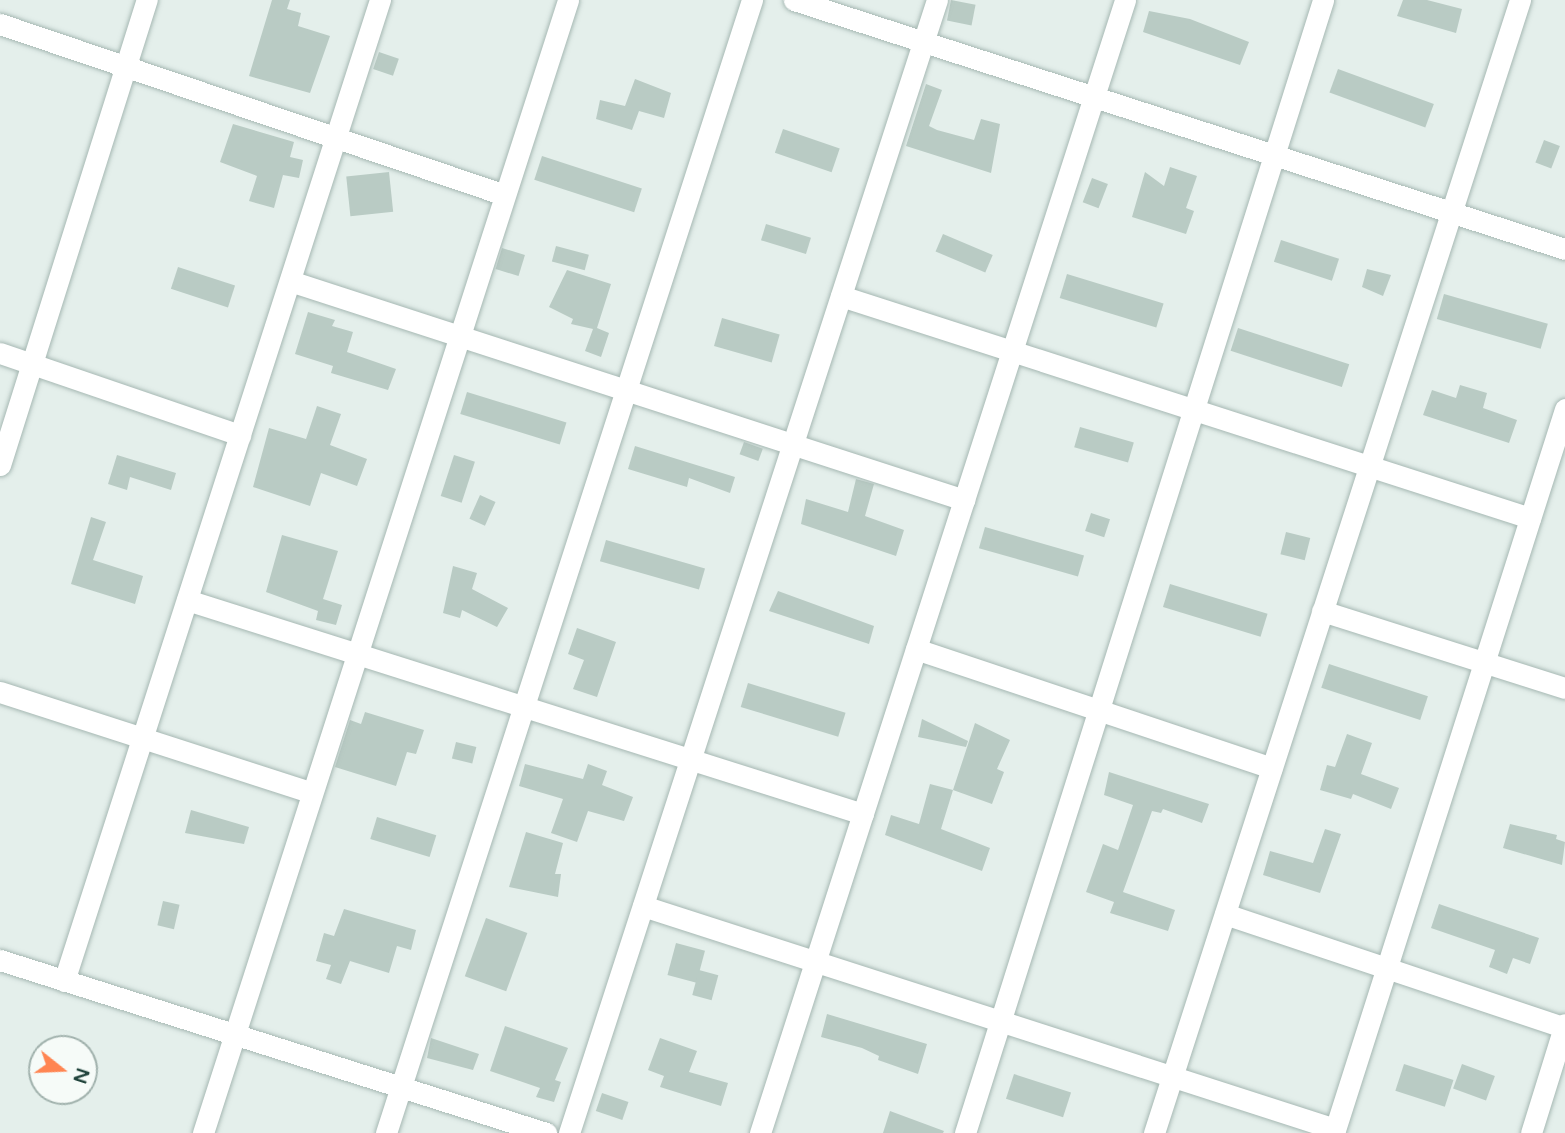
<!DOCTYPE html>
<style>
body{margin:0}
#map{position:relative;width:1565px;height:1133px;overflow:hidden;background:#e4efeb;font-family:"Varela Round",sans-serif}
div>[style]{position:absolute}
.building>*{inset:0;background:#b9cbc4;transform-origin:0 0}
.roads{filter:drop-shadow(0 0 2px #a6b8b3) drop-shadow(0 0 2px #a6b8b3)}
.minor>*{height:21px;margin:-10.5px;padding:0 10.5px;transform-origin:10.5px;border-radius:10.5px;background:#fff}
.tertiary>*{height:21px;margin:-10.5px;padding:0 10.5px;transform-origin:10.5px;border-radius:10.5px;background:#fff}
span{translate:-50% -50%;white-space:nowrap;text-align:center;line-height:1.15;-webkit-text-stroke:6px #f6fbf8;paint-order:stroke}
.north{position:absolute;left:28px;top:1035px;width:70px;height:70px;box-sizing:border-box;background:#f6fbf8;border:2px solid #a1b2ad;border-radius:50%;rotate:108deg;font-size:19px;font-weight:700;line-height:28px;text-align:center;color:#21443c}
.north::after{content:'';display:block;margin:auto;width:24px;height:32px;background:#ff8552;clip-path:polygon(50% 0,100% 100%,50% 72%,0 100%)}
</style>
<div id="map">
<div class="building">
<div style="clip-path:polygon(272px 0,290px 0,287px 9px,301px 13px,298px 26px,330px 36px,310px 93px,249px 76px)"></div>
<div style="left:951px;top:0;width:25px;height:21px;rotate:11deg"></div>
<div style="clip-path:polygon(1403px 0,1427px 0,1462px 9px,1456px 33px,1397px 16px)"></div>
<div style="clip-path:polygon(1149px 11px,1190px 19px,1249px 42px,1240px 65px,1143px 32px)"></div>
<div style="left:379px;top:52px;width:21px;height:18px;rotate:19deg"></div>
<div style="left:1338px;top:69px;width:102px;height:25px;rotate:20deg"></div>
<div style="clip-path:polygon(635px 79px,671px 93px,664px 118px,639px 111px,632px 130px,596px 119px,600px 100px,625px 106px)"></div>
<div style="clip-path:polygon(926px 84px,942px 90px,929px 126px,937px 130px,974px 140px,981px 119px,1000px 124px,991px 173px,906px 146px)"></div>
<div style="clip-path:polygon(233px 124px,294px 142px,290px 157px,303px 160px,299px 178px,283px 175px,274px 208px,249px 201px,257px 176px,220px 162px)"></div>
<div style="left:783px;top:129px;width:60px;height:25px;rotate:19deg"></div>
<div style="left:1544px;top:140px;width:17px;height:24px;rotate:21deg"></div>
<div style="left:542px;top:156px;width:105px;height:25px;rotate:18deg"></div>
<div style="clip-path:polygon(1170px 167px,1197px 176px,1186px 208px,1194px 211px,1186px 234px,1132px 217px,1145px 172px,1164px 186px)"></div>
<div style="left:389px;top:172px;width:40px;height:43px;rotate:84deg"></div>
<div style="left:1092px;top:178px;width:17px;height:26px;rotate:21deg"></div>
<div style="left:766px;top:224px;width:47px;height:17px;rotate:17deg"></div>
<div style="left:943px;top:234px;width:54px;height:19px;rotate:23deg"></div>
<div style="left:1281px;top:240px;width:61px;height:23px;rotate:18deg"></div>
<div style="left:556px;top:246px;width:34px;height:16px;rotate:15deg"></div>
<div style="left:502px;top:248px;width:24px;height:22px;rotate:17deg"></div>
<div style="left:178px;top:267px;width:60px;height:23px;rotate:18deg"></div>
<div style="clip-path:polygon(1367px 269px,1391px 275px,1383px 296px,1362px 287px)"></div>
<div style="clip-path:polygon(567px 270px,611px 284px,597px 328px,609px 333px,601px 357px,585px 351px,593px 329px,571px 324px,573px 319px,549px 307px)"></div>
<div style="left:1067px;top:274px;width:101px;height:25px;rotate:17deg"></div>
<div style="left:1444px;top:294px;width:108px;height:26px;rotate:16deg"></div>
<div style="clip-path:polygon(308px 312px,335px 320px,332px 326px,353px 332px,347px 352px,396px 369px,388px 390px,331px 373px,333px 366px,295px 354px)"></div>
<div style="left:722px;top:318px;width:60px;height:29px;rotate:16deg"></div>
<div style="left:1238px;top:328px;width:117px;height:24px;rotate:18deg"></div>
<div style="clip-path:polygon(1460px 385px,1487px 393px,1483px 408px,1517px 420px,1509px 443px,1423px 415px,1432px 390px,1456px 398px)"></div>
<div style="left:467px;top:392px;width:104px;height:23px;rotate:17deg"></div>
<div style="clip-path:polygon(317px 406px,341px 414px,330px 445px,367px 459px,357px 486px,321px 473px,310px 506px,253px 487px,269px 428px,306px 439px)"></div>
<div style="left:1080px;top:427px;width:56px;height:21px;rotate:16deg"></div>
<div style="left:744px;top:442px;width:20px;height:13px;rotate:20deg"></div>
<div style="clip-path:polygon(635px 446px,735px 477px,730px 493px,689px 478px,687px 487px,628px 469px)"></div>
<div style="clip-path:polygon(117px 455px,176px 473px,171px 490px,130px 477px,127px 490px,108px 484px)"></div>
<div style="left:454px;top:455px;width:22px;height:43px;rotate:18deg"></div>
<div style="clip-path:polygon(856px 479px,874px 484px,865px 516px,904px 530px,896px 556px,801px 524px,806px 499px,848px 512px)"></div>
<div style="left:480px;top:495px;width:17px;height:26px;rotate:24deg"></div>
<div style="left:1091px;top:513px;width:20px;height:19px;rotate:18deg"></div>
<div style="clip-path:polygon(91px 517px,106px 522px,93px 560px,143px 576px,135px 604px,71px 584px)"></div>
<div style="left:985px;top:527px;width:103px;height:22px;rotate:16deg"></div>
<div style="left:1286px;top:532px;width:25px;height:23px;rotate:14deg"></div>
<div style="clip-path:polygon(282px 535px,338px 551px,323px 599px,342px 605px,336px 625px,316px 620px,318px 611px,266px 592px)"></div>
<div style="left:606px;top:540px;width:103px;height:22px;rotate:16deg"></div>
<div style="clip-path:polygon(453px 566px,477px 573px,472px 589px,508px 608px,497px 627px,462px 610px,460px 618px,443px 613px)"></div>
<div style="left:1170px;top:584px;width:102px;height:24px;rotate:17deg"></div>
<div style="clip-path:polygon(778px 591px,874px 626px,869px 644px,769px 611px)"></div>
<div style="clip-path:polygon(577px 628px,616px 642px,597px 697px,573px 689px,584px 660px,568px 654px)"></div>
<div style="left:1329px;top:664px;width:104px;height:25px;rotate:18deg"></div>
<div style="left:748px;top:683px;width:102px;height:25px;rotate:17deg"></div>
<div style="clip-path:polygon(365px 712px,424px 730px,416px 754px,407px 752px,396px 786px,335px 767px,350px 720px,361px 724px)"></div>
<div style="clip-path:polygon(922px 719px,968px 741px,966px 747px,918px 737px)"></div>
<div style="clip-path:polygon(975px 723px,1010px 740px,997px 769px,1004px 772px,992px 804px,953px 790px)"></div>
<div style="clip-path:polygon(1347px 734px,1372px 743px,1361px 774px,1399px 788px,1391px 809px,1353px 794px,1351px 799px,1320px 790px,1327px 765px,1335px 767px)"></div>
<div style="left:456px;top:742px;width:21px;height:17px;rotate:14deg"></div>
<div style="clip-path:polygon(525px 764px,583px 779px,588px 764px,607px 771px,602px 785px,633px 797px,624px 821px,588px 811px,577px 842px,551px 833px,563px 799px,519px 786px)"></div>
<div style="clip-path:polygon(1109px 772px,1209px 804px,1202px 823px,1163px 809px,1161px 813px,1152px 811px,1123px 892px,1175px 910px,1168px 931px,1110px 913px,1114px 902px,1086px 892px,1103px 844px,1118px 850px,1133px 805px,1104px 795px)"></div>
<div style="clip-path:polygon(930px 784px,953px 790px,941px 829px,990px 848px,982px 871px,885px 835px,891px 815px,919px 824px)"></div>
<div style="clip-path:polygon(191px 810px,249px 827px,244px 844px,185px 833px)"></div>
<div style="left:377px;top:817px;width:62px;height:23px;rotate:17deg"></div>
<div style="clip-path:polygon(1510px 824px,1557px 835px,1556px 839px,1565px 842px,1562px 865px,1503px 848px)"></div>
<div style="clip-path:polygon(1325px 829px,1341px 834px,1320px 893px,1263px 875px,1270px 851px,1313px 863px)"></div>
<div style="clip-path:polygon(526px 832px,563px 843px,555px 874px,561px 874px,558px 897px,509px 887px)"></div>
<div style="left:163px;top:901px;width:17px;height:25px;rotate:13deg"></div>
<div style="clip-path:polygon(1439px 904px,1539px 938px,1530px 964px,1513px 958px,1507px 974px,1489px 967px,1495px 950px,1431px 928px)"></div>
<div style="clip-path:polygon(344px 909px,416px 930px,411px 950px,397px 946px,389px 973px,350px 961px,341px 984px,326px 979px,331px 965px,316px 961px,324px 933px,334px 936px)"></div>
<div style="left:486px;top:918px;width:44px;height:62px;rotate:20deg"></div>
<div style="left:676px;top:943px;width:30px;height:33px;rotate:15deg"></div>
<div style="left:699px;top:970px;width:20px;height:26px;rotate:15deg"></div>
<div style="clip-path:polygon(827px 1014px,927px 1044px,918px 1074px,878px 1060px,879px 1056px,862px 1048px,821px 1037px)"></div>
<div style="clip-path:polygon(505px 1026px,568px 1048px,555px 1080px,561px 1082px,554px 1102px,536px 1097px,540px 1088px,490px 1071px)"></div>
<div style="clip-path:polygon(431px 1038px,479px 1054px,473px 1070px,427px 1058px)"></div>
<div style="clip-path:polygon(660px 1038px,697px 1051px,689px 1072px,728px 1083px,721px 1106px,660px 1087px,664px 1076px,648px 1070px)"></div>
<div style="left:1404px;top:1064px;width:52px;height:28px;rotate:18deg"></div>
<div style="left:1462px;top:1064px;width:35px;height:26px;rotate:20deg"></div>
<div style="left:1014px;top:1074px;width:60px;height:26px;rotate:18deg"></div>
<div style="left:602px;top:1093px;width:28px;height:19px;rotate:19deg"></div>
<div style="clip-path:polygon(890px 1111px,944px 1131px,943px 1133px,883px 1133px)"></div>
</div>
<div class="roads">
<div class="minor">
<div style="left:794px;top:0;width:810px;rotate:17.9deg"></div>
<div style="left:0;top:24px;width:533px;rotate:18.71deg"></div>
<div style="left:290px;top:281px;width:709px;rotate:18deg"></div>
<div style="left:841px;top:296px;width:724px;rotate:17.86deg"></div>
<div style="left:0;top:353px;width:254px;rotate:18.9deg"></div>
<div style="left:187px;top:600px;width:709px;rotate:17.57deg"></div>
<div style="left:1322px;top:611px;width:255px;rotate:17.6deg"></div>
<div style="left:916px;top:649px;width:375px;rotate:18.5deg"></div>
<div style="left:0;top:692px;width:328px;rotate:17.9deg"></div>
<div style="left:643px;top:906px;width:727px;rotate:17.86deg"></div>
<div style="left:1225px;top:914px;width:359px;rotate:18.5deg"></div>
<div style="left:0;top:960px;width:573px;rotate:17.58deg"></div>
<div style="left:64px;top:981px;width:1031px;rotate:-72.15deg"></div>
<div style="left:203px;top:1133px;width:1190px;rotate:-72.14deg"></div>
<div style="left:386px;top:1133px;width:1191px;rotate:-72.1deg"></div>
<div style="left:569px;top:1133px;width:1191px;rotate:-72.01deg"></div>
<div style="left:760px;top:1133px;width:1190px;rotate:-72.14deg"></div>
<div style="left:965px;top:1133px;width:1188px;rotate:-72.46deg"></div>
<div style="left:1154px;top:1133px;width:1191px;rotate:-72.1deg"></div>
<div style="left:1334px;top:1133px;width:760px;rotate:-72.3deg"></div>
<div style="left:1531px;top:1133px;width:114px;rotate:-72.7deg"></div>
</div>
<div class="tertiary">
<div style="left:0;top:465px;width:488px;rotate:-72.5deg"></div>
</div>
</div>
<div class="north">N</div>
</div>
